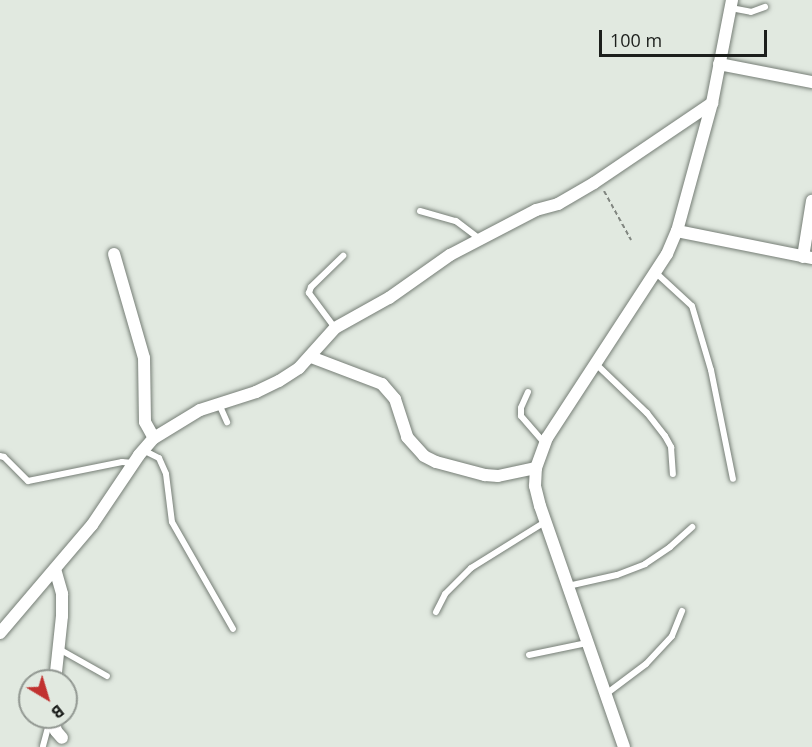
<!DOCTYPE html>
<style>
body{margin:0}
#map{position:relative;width:812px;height:747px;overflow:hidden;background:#e1e9e0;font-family:"Open Sans",sans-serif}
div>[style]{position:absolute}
.path>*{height:2px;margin-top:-1px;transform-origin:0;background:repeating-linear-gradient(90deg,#818680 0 4.5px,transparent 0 7.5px)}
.roads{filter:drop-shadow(0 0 2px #767e76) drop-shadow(0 0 2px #767e76)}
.service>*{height:6px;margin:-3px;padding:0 3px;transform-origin:3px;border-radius:3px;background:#fff}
.minor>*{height:12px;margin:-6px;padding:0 6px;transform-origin:6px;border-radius:6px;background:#fff}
span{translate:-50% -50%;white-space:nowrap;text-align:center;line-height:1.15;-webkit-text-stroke:6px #e1e9e0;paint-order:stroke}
.north{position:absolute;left:18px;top:669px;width:60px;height:60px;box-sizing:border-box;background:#e1e9e0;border:2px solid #929892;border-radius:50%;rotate:142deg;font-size:16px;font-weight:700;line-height:24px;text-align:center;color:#1c1f1c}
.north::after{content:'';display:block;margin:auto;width:21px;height:27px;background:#c13230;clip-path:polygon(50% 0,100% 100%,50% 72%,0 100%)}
.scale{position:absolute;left:599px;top:30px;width:168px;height:27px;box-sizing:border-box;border:3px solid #1c1f1c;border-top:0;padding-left:8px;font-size:18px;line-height:21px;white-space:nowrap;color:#1c1f1c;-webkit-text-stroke:4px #e1e9e0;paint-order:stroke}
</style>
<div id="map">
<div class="path">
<div style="left:604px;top:191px;width:56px;rotate:61.1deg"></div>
</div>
<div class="roads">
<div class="service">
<div style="left:731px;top:8px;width:20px;rotate:11deg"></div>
<div style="left:751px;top:12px;width:15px;rotate:-20deg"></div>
<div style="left:420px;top:211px;width:37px;rotate:16deg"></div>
<div style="left:456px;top:221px;width:30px;rotate:37deg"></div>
<div style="left:655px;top:272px;width:50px;rotate:42.6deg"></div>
<div style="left:692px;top:306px;width:67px;rotate:73.5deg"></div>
<div style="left:711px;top:370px;width:111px;rotate:78.6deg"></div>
<div style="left:335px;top:328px;width:44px;rotate:-126.6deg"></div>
<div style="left:309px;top:293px;width:6px;rotate:-72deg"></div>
<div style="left:311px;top:287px;width:45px;rotate:-44.1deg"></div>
<div style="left:596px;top:364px;width:71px;rotate:43.9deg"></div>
<div style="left:647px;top:413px;width:29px;rotate:52deg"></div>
<div style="left:665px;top:436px;width:13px;rotate:61deg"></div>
<div style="left:671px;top:447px;width:27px;rotate:86deg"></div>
<div style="left:528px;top:392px;width:17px;rotate:114deg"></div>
<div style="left:521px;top:408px;width:8px;rotate:90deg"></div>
<div style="left:521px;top:416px;width:35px;rotate:49deg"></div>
<div style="left:219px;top:404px;width:20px;rotate:66deg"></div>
<div style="left:143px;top:450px;width:18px;rotate:27deg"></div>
<div style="left:159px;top:458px;width:17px;rotate:66deg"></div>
<div style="left:166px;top:474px;width:48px;rotate:82.9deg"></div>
<div style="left:172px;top:522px;width:123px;rotate:60.3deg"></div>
<div style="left:0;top:456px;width:4px;rotate:14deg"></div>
<div style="left:4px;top:457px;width:34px;rotate:45deg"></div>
<div style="left:28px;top:481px;width:96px;rotate:-11.4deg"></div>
<div style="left:122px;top:462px;width:11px;rotate:5deg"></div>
<div style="left:568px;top:586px;width:50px;rotate:-12.7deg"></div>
<div style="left:617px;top:575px;width:30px;rotate:-21deg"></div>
<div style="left:645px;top:564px;width:30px;rotate:-34deg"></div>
<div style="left:670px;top:547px;width:30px;rotate:-42deg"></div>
<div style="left:436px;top:612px;width:20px;rotate:-63deg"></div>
<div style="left:445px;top:594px;width:37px;rotate:-45deg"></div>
<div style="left:471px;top:568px;width:87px;rotate:-31.9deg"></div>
<div style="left:59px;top:649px;width:55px;rotate:29.4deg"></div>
<div style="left:529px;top:655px;width:59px;rotate:-11.7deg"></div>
<div style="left:606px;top:694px;width:50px;rotate:-36.9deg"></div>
<div style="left:646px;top:664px;width:38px;rotate:-47deg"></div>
<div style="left:672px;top:636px;width:27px;rotate:-68deg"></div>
<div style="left:43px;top:746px;width:27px;rotate:-75deg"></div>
</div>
<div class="minor">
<div style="left:719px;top:64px;width:95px;rotate:11deg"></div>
<div style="left:677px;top:231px;width:138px;rotate:11.3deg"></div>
<div style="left:114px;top:254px;width:108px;rotate:73.9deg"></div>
<div style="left:144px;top:358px;width:64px;rotate:89.1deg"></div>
<div style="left:145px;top:422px;width:18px;rotate:61deg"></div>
<div style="left:803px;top:257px;width:57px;rotate:-80.9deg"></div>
<div style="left:311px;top:357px;width:76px;rotate:20.8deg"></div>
<div style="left:382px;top:384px;width:20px;rotate:49deg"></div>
<div style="left:395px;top:399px;width:40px;rotate:72deg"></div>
<div style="left:407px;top:437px;width:25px;rotate:48deg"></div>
<div style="left:424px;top:456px;width:13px;rotate:27deg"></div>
<div style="left:436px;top:462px;width:51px;rotate:14.9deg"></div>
<div style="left:485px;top:475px;width:13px;rotate:4deg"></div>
<div style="left:498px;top:476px;width:39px;rotate:-12deg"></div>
<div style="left:55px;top:569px;width:26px;rotate:74deg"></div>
<div style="left:62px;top:594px;width:22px;rotate:90deg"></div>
<div style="left:62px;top:616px;width:65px;rotate:96.1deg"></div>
<div style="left:0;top:633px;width:142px;rotate:-49.6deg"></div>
<div style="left:92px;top:525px;width:84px;rotate:-56.1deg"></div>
<div style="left:139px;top:455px;width:23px;rotate:-49deg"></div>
<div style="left:154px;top:438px;width:54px;rotate:-31.3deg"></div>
<div style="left:200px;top:410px;width:59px;rotate:-17.8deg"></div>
<div style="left:256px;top:392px;width:25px;rotate:-26deg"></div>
<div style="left:279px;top:381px;width:24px;rotate:-33deg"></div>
<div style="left:299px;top:368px;width:54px;rotate:-48deg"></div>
<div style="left:335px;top:328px;width:62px;rotate:-29.1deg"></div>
<div style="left:389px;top:298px;width:75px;rotate:-35.2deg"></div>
<div style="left:450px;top:255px;width:97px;rotate:-27.6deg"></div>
<div style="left:536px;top:210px;width:23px;rotate:-15deg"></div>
<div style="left:558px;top:204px;width:42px;rotate:-30.3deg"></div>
<div style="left:594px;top:183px;width:143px;rotate:-34.1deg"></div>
<div style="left:53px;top:717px;width:14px;rotate:78deg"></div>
<div style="left:56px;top:731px;width:9px;rotate:49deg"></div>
<div style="left:624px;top:747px;width:255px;rotate:-109.2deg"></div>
<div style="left:540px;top:506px;width:21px;rotate:-104deg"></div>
<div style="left:535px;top:486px;width:18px;rotate:-87deg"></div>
<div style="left:536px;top:468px;width:32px;rotate:-70deg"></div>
<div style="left:547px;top:438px;width:220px;rotate:-56.9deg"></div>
<div style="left:667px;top:254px;width:25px;rotate:-67deg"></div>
<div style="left:677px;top:231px;width:133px;rotate:-74.7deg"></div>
<div style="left:712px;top:103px;width:105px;rotate:-79deg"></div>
</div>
</div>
<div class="north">B</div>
<div class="scale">100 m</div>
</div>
